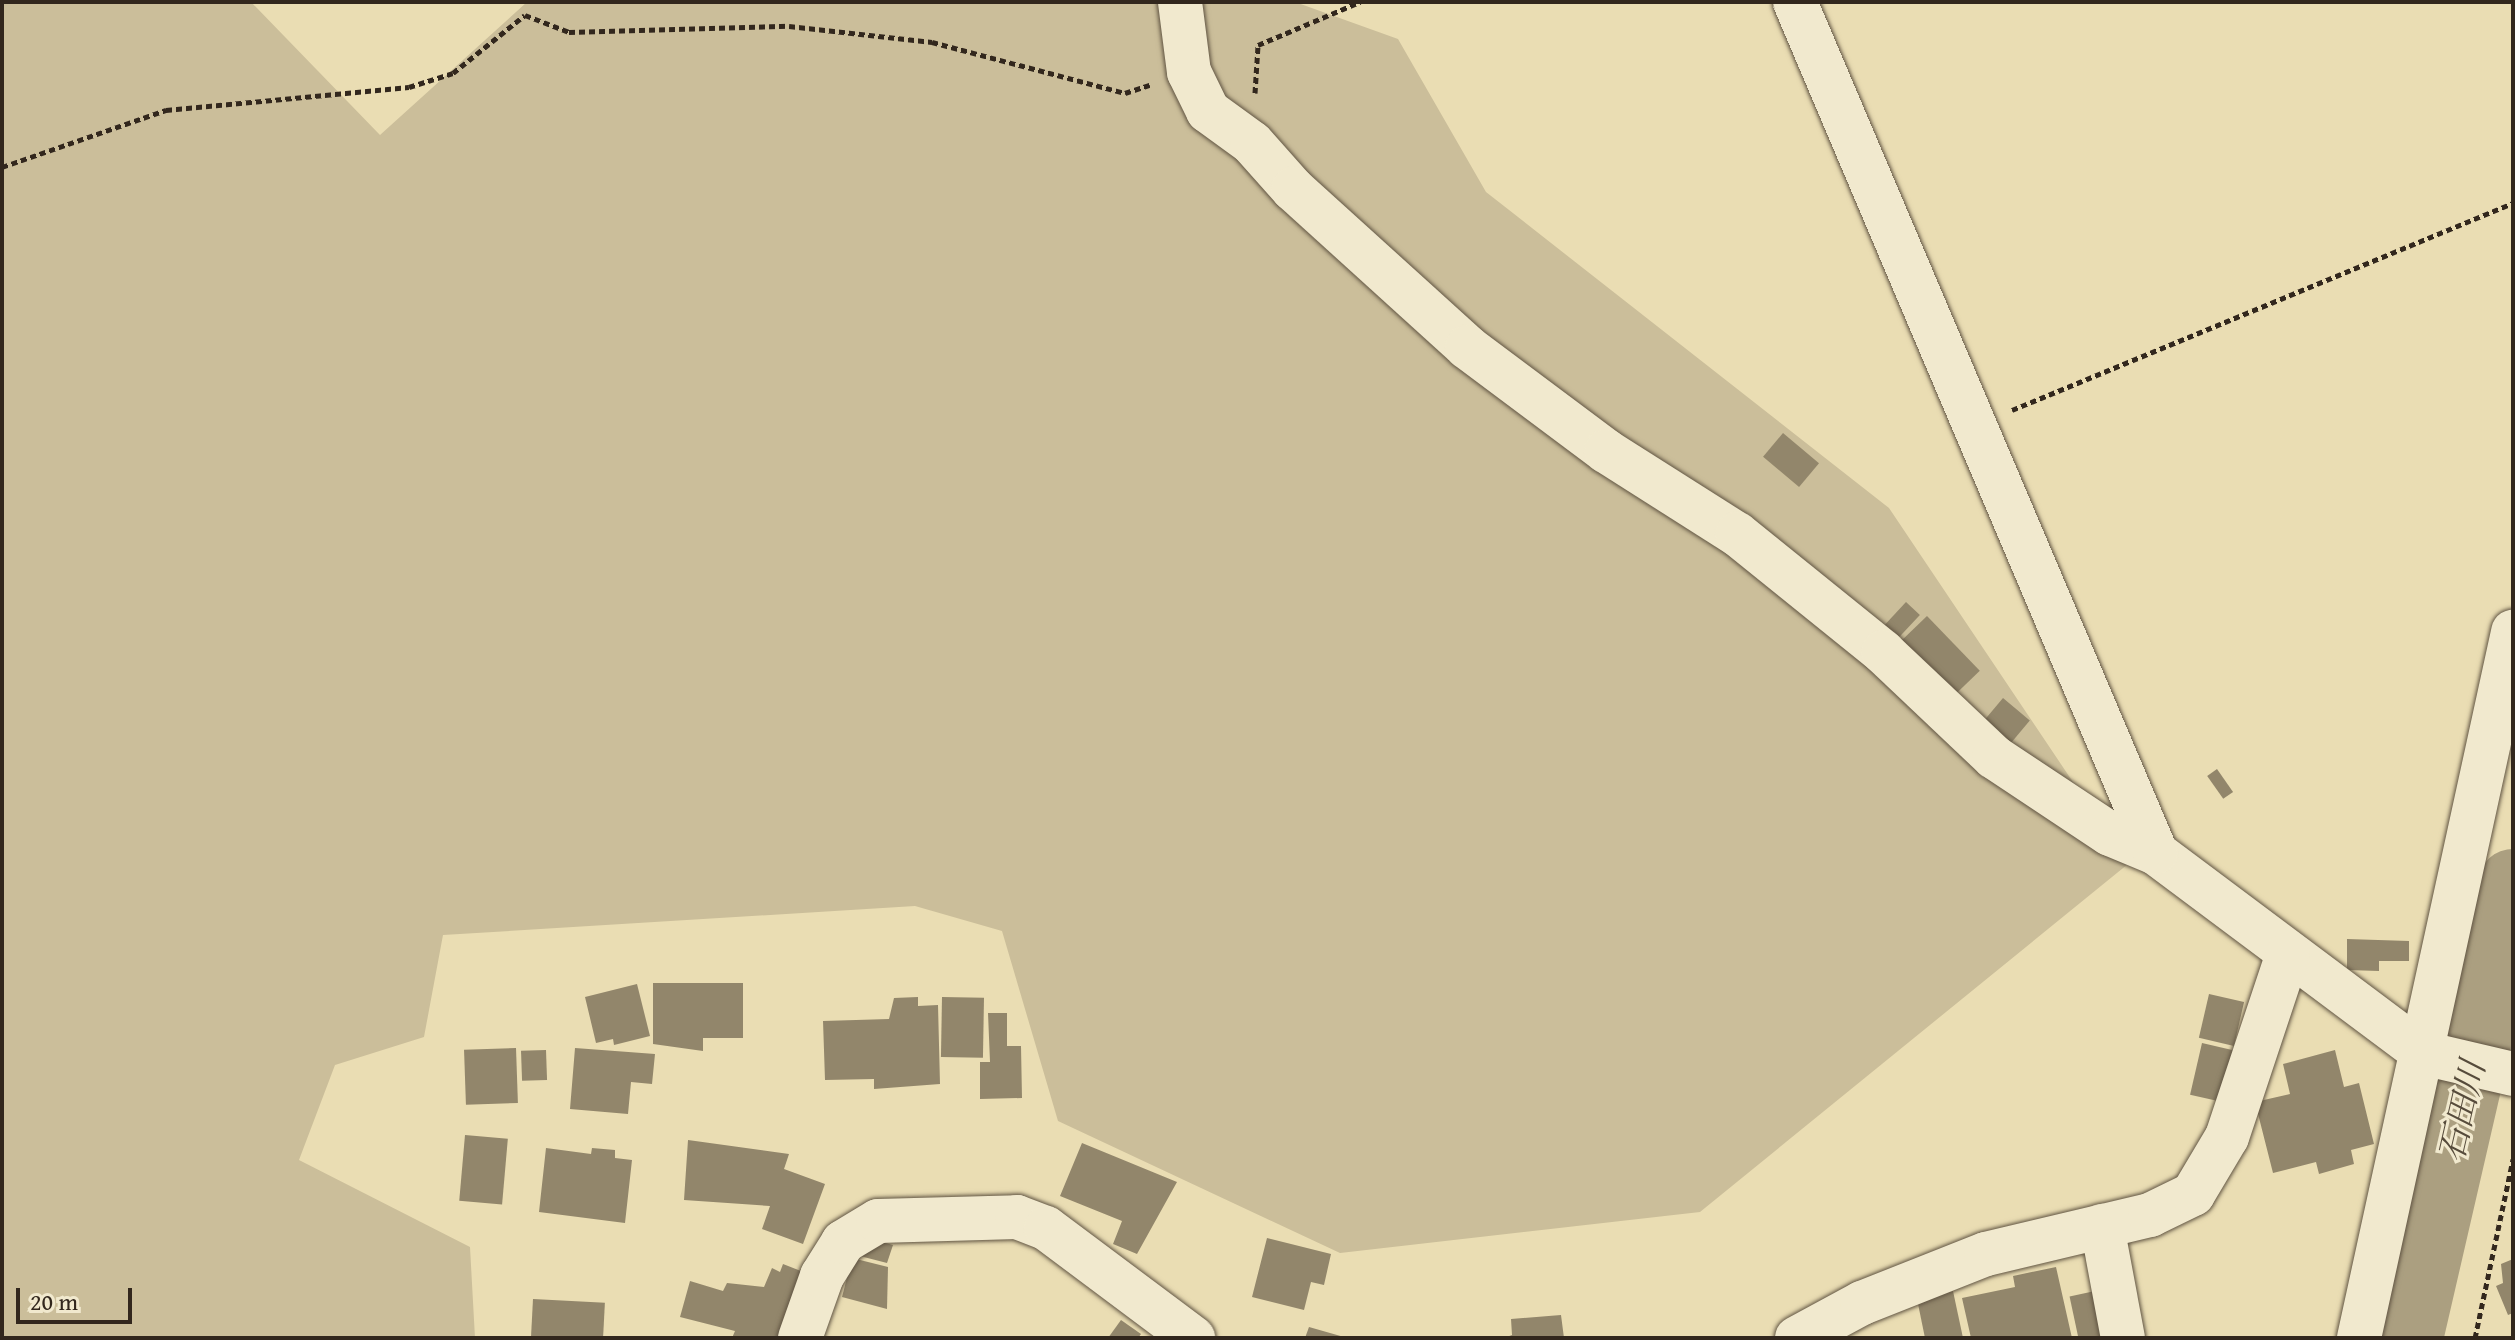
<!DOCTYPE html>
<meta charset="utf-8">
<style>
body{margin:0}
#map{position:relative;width:2515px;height:1340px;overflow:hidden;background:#eaddb3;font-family:"Gentium Book Plus","Noto Serif JP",serif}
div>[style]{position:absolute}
.green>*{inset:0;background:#cbbe9a}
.river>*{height:70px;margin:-35px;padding:0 35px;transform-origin:35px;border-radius:35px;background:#ab9f80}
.building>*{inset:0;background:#92866b;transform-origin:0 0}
.path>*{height:5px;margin-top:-2.5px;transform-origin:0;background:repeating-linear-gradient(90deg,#32271d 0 6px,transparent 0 10px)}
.roads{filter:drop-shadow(0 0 2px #605442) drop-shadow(0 0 2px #605442)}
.minor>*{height:44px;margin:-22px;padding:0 22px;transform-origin:22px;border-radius:22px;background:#f1e9ce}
span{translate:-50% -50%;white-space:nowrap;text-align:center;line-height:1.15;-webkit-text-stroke:6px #f1e9ce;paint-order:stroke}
.water-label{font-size:34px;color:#564b3b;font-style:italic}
.frame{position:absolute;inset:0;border:4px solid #32271d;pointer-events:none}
.scale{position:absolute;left:16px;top:1288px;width:116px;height:36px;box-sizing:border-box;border:4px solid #32271d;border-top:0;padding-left:10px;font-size:24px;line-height:28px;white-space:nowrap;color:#32271d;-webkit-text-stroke:6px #f1e9ce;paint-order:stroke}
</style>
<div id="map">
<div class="green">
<div style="clip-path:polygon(2px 2px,251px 2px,380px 135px,527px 2px,1295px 2px,1398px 39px,1486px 192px,1889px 508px,2128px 864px,1700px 1212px,1340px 1253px,1058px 1121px,1002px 931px,915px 906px,443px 935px,424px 1037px,335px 1065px,299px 1160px,470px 1247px,475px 1338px,2px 1338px)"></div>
</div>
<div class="river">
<div style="left:2408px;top:1338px;width:466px;rotate:-77deg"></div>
</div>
<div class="building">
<div style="left:1783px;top:433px;width:47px;height:31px;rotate:40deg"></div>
<div style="left:1906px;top:602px;width:19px;height:33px;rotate:43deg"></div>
<div style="left:1927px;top:616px;width:76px;height:40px;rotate:46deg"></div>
<div style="left:2003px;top:698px;width:35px;height:30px;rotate:40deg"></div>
<div style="left:2217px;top:769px;width:28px;height:12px;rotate:55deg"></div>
<div style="clip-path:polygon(2347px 939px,2409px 941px,2409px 961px,2379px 961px,2379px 971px,2347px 970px)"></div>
<div style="clip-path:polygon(653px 983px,743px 983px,743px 1038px,703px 1038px,703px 1051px,653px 1044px)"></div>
<div style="clip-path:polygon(637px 984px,650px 1036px,614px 1045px,613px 1039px,596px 1043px,585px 997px)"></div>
<div style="left:2209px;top:994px;width:36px;height:45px;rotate:13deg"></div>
<div style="clip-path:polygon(918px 997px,918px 1006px,938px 1005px,940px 1084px,874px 1089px,874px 1079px,825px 1080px,823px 1021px,889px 1019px,894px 998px)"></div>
<div style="left:942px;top:997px;width:42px;height:60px;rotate:1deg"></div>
<div style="clip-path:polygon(988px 1013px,1007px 1013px,1007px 1046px,1021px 1046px,1022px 1098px,980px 1099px,980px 1062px,990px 1062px)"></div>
<div style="left:2202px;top:1043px;width:32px;height:53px;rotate:13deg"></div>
<div style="left:516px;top:1048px;width:55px;height:52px;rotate:88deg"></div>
<div style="clip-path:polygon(575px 1048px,655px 1054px,652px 1084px,631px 1082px,628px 1114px,570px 1109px)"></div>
<div style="left:546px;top:1050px;width:30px;height:25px;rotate:88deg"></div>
<div style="clip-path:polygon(2335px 1050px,2344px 1087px,2359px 1083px,2374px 1144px,2351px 1150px,2354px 1164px,2319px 1174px,2316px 1162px,2273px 1173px,2255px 1102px,2290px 1094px,2283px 1064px)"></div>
<div style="left:465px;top:1135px;width:43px;height:66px;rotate:5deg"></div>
<div style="clip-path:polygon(688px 1140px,789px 1154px,784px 1169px,825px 1184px,803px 1244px,762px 1229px,770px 1206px,684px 1200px)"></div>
<div style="clip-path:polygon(1082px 1143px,1177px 1182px,1137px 1254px,1113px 1244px,1122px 1221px,1060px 1196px)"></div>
<div style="clip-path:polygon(546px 1148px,591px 1154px,592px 1148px,615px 1150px,615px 1158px,632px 1160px,625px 1223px,539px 1212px)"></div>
<div style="clip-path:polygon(1267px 1238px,1331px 1254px,1324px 1285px,1311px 1282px,1304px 1310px,1252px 1297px)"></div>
<div style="clip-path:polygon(875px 1240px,893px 1245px,887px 1263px,856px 1255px)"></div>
<div style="clip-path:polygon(852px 1258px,888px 1267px,887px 1309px,842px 1297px)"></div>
<div style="clip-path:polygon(2513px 1259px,2513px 1313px,2508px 1315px,2496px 1286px,2503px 1283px,2501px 1264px)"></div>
<div style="clip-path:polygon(783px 1264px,806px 1273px,782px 1338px,732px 1338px,735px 1331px,680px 1317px,690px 1281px,723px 1291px,727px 1283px,764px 1287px,772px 1268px,780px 1272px)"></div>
<div style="clip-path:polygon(2056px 1267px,2072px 1338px,1971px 1338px,1962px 1298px,2015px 1287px,2013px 1276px)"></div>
<div style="clip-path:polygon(1953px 1291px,1963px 1338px,1925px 1338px,1917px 1299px)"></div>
<div style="left:2095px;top:1291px;width:48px;height:26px;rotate:78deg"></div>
<div style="left:533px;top:1299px;width:72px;height:39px;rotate:3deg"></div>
<div style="clip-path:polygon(1561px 1315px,1564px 1338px,1504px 1338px,1512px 1335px,1511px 1319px)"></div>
<div style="clip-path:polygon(1121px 1320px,1141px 1334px,1138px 1338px,1108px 1338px)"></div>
<div style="clip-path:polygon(1309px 1327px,1344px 1337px,1344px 1338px,1305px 1338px)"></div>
</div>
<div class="path">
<div style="left:1255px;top:93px;width:48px;rotate:-86.4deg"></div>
<div style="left:1258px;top:45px;width:111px;rotate:-22.9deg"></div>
<div style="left:2px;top:167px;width:174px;rotate:-19.2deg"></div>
<div style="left:166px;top:110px;width:244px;rotate:-5.4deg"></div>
<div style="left:409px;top:87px;width:46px;rotate:-17.7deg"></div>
<div style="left:453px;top:73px;width:92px;rotate:-38.9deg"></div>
<div style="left:525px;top:15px;width:47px;rotate:21.1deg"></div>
<div style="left:569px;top:32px;width:220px;rotate:-1.6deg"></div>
<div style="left:789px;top:26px;width:144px;rotate:6.4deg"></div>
<div style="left:932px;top:42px;width:200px;rotate:14.8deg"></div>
<div style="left:1125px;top:93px;width:26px;rotate:-18deg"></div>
<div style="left:2012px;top:410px;width:542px;rotate:-22.45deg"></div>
<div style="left:2475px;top:1338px;width:183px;rotate:-78deg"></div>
</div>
<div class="roads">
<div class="minor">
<div style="left:1180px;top:2px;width:71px;rotate:82.7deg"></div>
<div style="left:1189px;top:72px;width:43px;rotate:64deg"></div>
<div style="left:1208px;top:111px;width:54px;rotate:36deg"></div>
<div style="left:1252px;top:143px;width:62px;rotate:48.3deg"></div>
<div style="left:1293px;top:189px;width:235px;rotate:42.2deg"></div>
<div style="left:1467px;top:347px;width:174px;rotate:36.8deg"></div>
<div style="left:1606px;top:451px;width:155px;rotate:32.4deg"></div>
<div style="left:1737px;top:534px;width:188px;rotate:38.9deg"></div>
<div style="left:1883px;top:652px;width:153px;rotate:43.4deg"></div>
<div style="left:1994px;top:757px;width:139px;rotate:33.6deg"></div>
<div style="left:2110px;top:834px;width:50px;rotate:22.4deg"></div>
<div style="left:2156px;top:853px;width:334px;rotate:36.8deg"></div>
<div style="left:2423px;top:1053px;width:92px;rotate:13.1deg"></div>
<div style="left:1795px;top:2px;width:924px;rotate:67.01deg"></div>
<div style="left:2102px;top:1226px;width:114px;rotate:79.4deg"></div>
<div style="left:800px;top:1338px;width:66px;rotate:-70.5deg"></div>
<div style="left:822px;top:1276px;width:40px;rotate:-58deg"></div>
<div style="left:843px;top:1242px;width:41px;rotate:-31deg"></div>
<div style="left:878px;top:1221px;width:139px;rotate:-1.6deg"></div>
<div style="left:1017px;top:1217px;width:31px;rotate:21deg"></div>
<div style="left:1046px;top:1228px;width:184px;rotate:36.8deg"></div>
<div style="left:1797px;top:1338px;width:74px;rotate:-28.3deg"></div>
<div style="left:1862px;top:1303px;width:133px;rotate:-21.6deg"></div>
<div style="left:1986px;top:1254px;width:169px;rotate:-13.4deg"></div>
<div style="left:2150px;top:1215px;width:48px;rotate:-26deg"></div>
<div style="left:2193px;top:1194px;width:66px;rotate:-59.2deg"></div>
<div style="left:2227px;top:1137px;width:193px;rotate:-71.6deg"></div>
<div style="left:2359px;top:1338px;width:723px;rotate:-77.69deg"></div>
</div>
</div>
<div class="water-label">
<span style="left:2461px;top:1111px;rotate:-77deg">石田川</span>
</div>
<div class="frame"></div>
<div class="scale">20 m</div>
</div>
